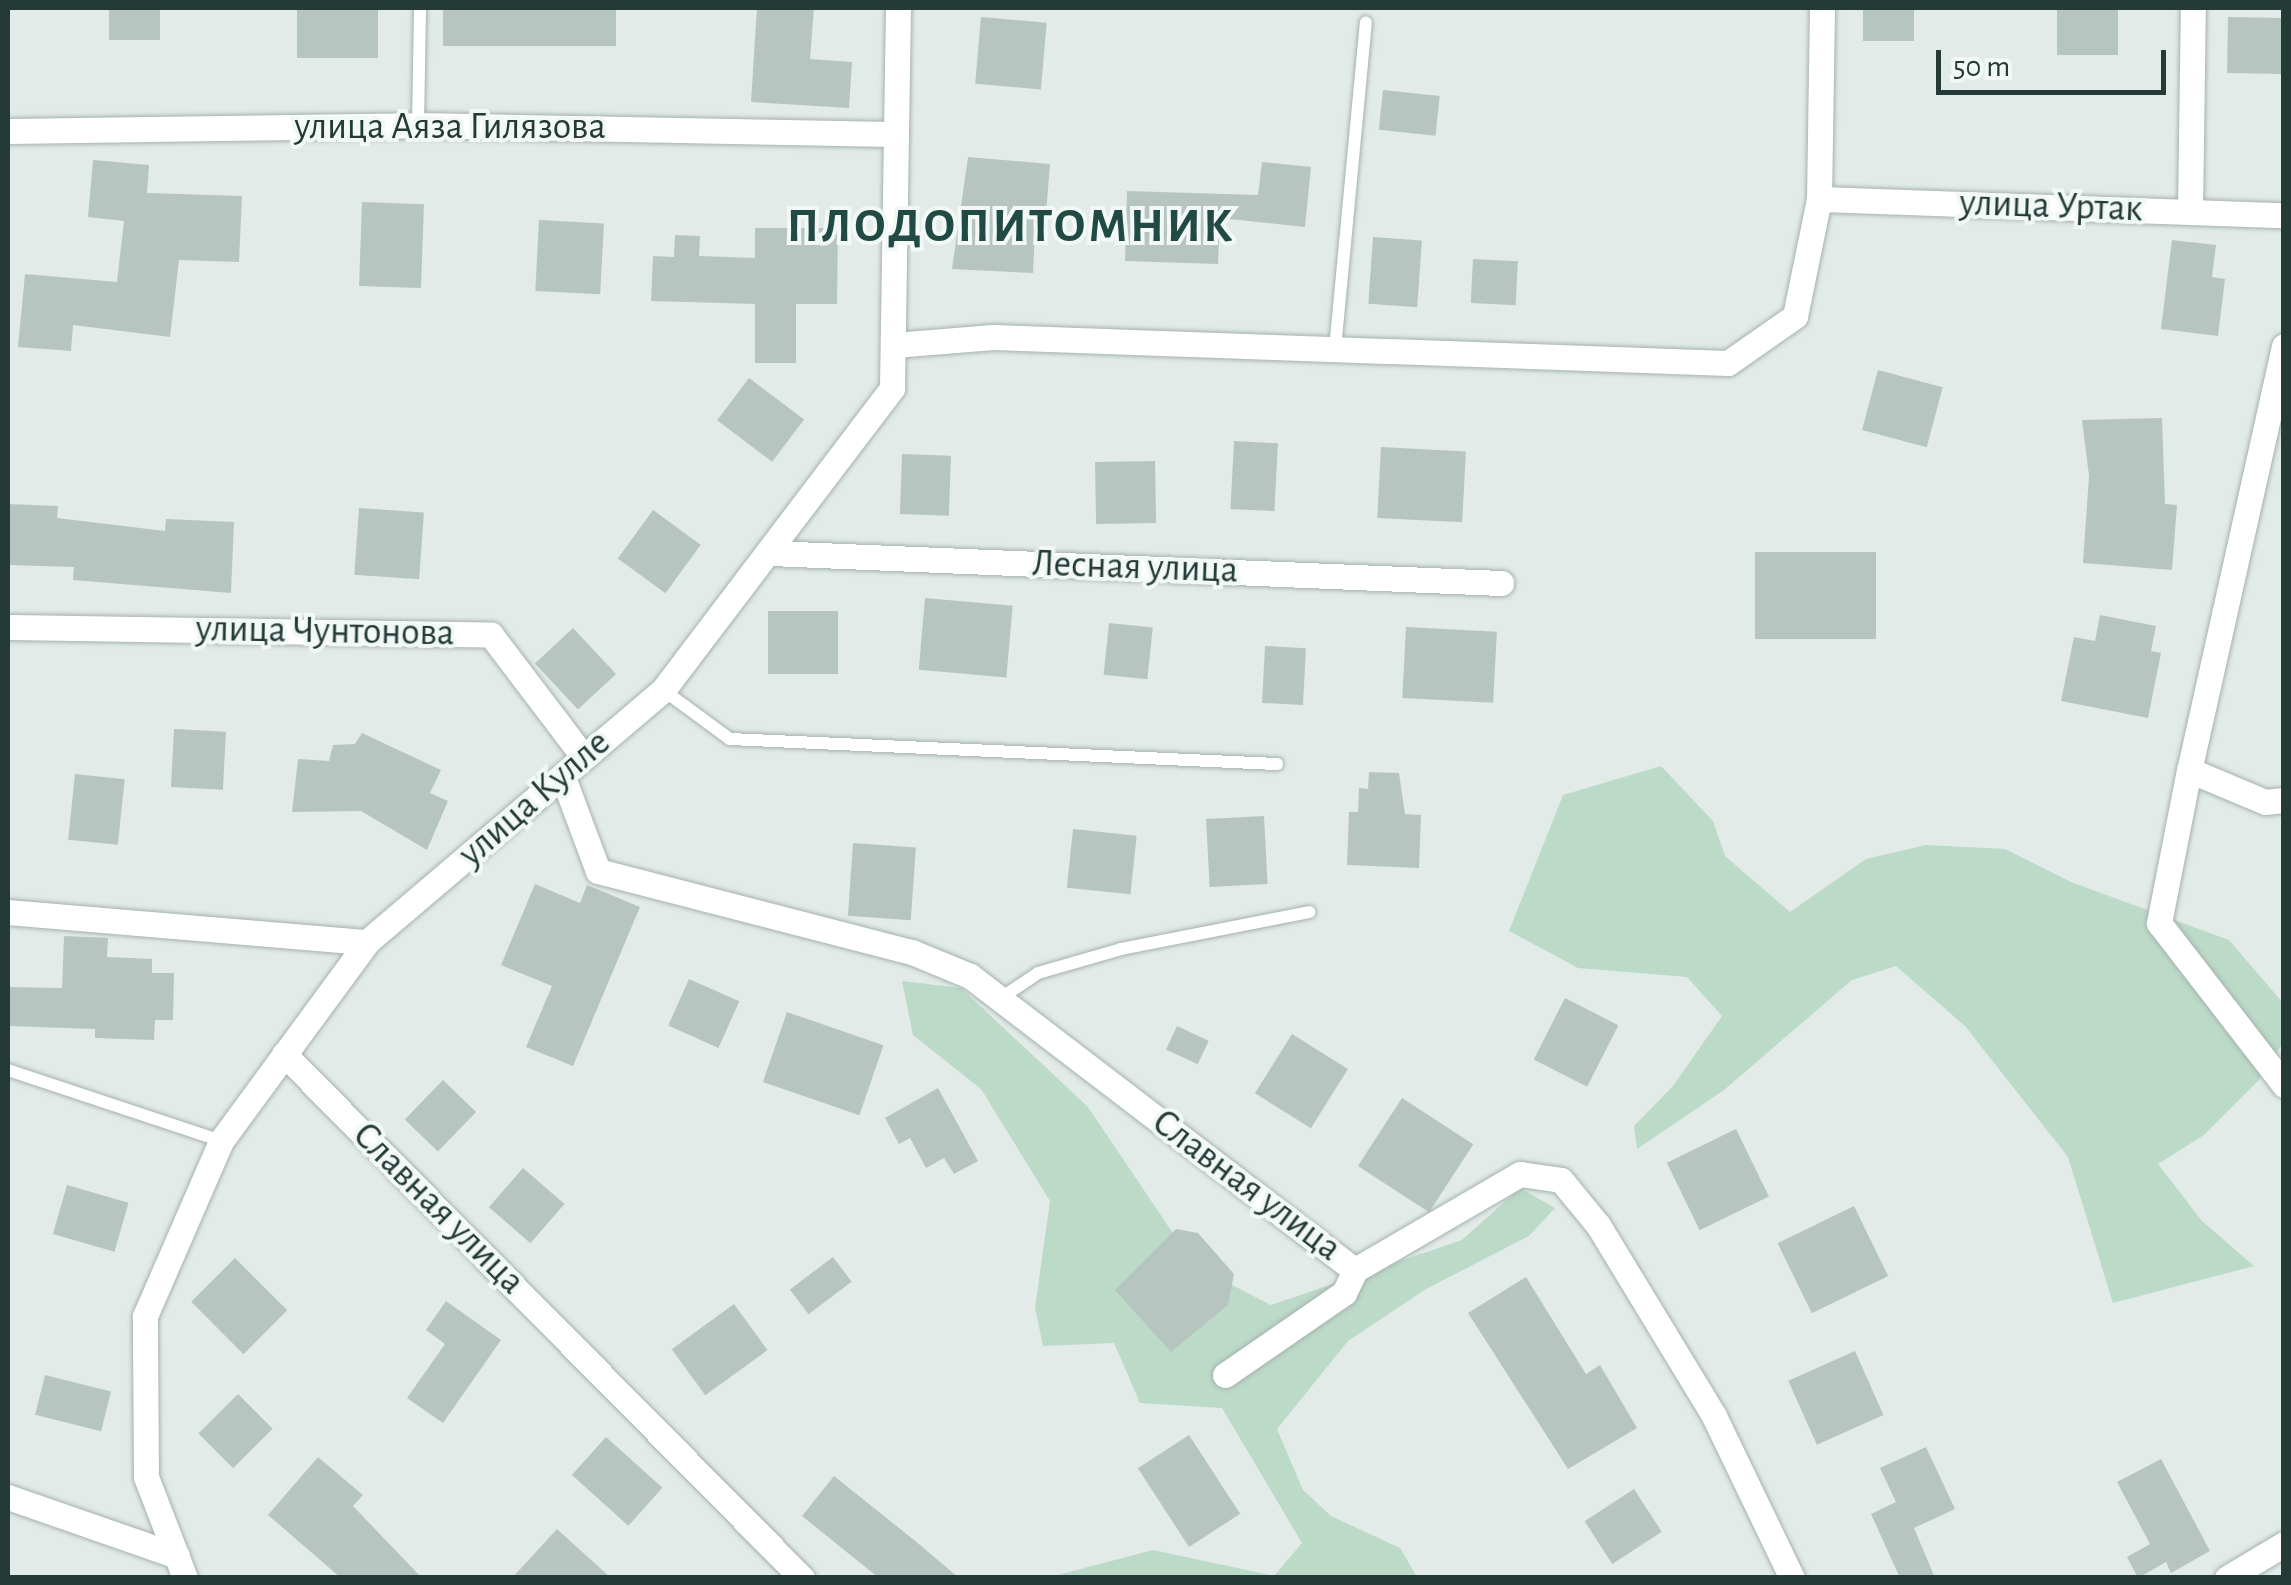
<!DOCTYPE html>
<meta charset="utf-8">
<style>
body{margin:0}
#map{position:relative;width:2291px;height:1585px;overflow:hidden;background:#e2ebe8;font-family:"Alegreya Sans",sans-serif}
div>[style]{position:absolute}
.green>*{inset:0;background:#bcdac8}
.building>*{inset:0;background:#b7c5c1;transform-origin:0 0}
.roads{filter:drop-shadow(0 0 2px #a5b2af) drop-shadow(0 0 2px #a5b2af)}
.service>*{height:12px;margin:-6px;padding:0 6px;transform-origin:6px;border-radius:6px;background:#fff}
.minor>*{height:25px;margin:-12.5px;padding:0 12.5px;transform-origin:12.5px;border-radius:12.5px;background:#fff}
span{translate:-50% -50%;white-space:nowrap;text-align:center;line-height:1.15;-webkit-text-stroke:8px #f2f8f5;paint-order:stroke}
.street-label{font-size:38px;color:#233a37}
.district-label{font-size:48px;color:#214a45;font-weight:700;letter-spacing:2.5px}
.frame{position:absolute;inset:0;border:10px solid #233a37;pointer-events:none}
.scale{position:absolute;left:1936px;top:50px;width:230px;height:45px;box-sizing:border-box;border:5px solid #233a37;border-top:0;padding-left:12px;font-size:30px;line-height:35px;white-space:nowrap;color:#233a37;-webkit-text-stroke:8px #f2f8f5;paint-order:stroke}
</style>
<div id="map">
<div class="green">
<div style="clip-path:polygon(1661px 766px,1713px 821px,1725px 856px,1790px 912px,1866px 859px,1926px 845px,2005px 849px,2071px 882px,2229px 940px,2283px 1003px,2283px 1043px,2259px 1080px,2204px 1135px,2158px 1164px,2202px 1221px,2254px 1266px,2113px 1303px,2068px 1157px,1965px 1026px,1896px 966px,1852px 980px,1724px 1090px,1637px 1149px,1634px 1126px,1673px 1086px,1722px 1016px,1687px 977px,1578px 968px,1509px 931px,1563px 795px)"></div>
<div style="clip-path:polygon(902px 981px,961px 988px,1088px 1107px,1195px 1266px,1271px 1305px,1462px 1240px,1520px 1188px,1555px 1208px,1529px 1236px,1426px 1289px,1348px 1341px,1277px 1429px,1303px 1490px,1331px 1516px,1400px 1548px,1417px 1577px,1050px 1577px,1153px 1550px,1274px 1576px,1302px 1543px,1222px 1408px,1140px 1403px,1114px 1343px,1043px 1346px,1035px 1308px,1050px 1201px,981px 1089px,913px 1035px)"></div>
</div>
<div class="building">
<div style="left:109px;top:8px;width:51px;height:32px"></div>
<div style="left:297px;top:8px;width:81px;height:50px"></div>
<div style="left:443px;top:8px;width:173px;height:38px"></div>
<div style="clip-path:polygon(757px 8px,814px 8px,810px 59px,852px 62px,849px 108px,751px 102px)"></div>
<div style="left:1863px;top:8px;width:51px;height:33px"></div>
<div style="left:2057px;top:8px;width:61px;height:47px"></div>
<div style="left:981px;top:17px;width:66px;height:67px;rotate:5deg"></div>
<div style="left:2228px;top:17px;width:56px;height:56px;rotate:1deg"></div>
<div style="left:1383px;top:90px;width:57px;height:40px;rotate:6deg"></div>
<div style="clip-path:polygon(968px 157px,1050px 164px,1046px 214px,1036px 213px,1033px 273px,952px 269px)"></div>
<div style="clip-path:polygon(93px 160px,149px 165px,147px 193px,242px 196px,239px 262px,179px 260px,170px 337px,73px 325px,71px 351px,18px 347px,25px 274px,117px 282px,124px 221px,88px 217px)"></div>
<div style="clip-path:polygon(1262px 162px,1311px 167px,1305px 227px,1220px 218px,1218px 264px,1125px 261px,1127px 191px,1258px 195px)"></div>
<div style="left:362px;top:202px;width:62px;height:84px;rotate:2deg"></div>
<div style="left:539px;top:220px;width:65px;height:71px;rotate:3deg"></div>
<div style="clip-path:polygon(755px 228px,838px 228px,837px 304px,796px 304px,796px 363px,755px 363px,755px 304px,651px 301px,653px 256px,674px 257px,675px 235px,700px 236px,699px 256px,755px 258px)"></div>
<div style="left:1373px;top:237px;width:49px;height:67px;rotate:4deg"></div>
<div style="clip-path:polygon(2172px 240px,2216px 245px,2212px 277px,2225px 279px,2218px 336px,2161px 329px)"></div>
<div style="left:1473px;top:259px;width:45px;height:44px;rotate:3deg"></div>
<div style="left:1878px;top:370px;width:67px;height:62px;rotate:15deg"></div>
<div style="left:749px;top:378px;width:69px;height:53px;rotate:37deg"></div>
<div style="clip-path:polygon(2162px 418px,2165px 504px,2177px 505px,2172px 570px,2083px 563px,2089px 476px,2082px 420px)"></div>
<div style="left:1234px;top:441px;width:44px;height:68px;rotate:3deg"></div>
<div style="left:1381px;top:447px;width:85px;height:71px;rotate:3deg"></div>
<div style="left:902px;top:454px;width:49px;height:60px;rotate:2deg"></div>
<div style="left:1155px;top:461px;width:62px;height:60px;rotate:89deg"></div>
<div style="clip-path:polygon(8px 504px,58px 506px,57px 518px,165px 531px,166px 519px,234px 522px,231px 593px,73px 580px,74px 567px,8px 565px)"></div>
<div style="left:359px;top:508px;width:65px;height:67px;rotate:4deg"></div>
<div style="left:653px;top:510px;width:59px;height:60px;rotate:36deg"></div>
<div style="left:1876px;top:552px;width:87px;height:121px;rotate:90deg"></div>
<div style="left:925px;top:598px;width:88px;height:72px;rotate:5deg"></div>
<div style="left:838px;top:611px;width:63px;height:70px;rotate:90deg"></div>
<div style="clip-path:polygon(2100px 615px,2156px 626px,2151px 651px,2161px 653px,2148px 718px,2061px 701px,2074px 637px,2095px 641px)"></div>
<div style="left:1109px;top:623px;width:44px;height:52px;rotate:6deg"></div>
<div style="left:1406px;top:627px;width:91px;height:71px;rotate:3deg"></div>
<div style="left:573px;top:628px;width:63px;height:52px;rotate:47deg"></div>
<div style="left:1265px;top:646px;width:41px;height:57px;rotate:3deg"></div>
<div style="left:174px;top:729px;width:52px;height:58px;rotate:3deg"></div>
<div style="clip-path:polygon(362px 733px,441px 770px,430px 793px,448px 801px,427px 850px,361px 811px,292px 812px,298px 759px,329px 761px,333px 745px,355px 744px)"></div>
<div style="clip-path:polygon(1369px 772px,1399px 773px,1405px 814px,1421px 815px,1419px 868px,1347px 865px,1349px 812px,1358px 812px,1359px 788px,1368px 789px)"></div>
<div style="left:75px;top:774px;width:50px;height:66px;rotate:6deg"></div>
<div style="left:1264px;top:816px;width:68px;height:58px;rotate:87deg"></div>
<div style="left:1073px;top:829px;width:64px;height:59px;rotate:6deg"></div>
<div style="left:853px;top:843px;width:63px;height:73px;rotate:4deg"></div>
<div style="clip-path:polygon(535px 884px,580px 903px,587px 885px,640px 907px,573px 1066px,526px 1047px,552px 986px,501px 965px)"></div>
<div style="clip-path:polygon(64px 936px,108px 938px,107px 957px,152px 959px,152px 973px,174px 973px,173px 1020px,155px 1020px,154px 1040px,95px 1038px,95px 1029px,8px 1026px,8px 987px,62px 988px)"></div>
<div style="left:689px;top:979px;width:55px;height:51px;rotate:24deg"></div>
<div style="left:1565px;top:998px;width:60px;height:69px;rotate:27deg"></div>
<div style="left:787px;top:1012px;width:102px;height:74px;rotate:19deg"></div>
<div style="left:1177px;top:1026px;width:35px;height:26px;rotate:25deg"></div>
<div style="left:1292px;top:1034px;width:66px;height:70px;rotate:32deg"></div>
<div style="left:443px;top:1080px;width:46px;height:55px;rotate:44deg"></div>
<div style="clip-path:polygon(938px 1088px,978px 1161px,954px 1174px,944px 1158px,926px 1168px,910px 1138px,899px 1144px,885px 1118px)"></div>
<div style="left:1402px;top:1098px;width:85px;height:81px;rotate:33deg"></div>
<div style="left:1736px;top:1129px;width:75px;height:77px;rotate:64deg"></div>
<div style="left:523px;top:1168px;width:55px;height:52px;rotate:41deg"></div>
<div style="left:67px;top:1185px;width:64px;height:51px;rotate:16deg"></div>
<div style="left:1854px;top:1206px;width:78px;height:85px;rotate:64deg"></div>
<div style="clip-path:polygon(1176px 1229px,1198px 1233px,1234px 1274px,1228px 1305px,1171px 1352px,1115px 1290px)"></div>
<div style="left:833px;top:1257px;width:31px;height:54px;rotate:53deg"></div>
<div style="left:235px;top:1258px;width:74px;height:62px;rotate:45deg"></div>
<div style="clip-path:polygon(1526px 1277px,1586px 1374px,1600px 1365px,1637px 1428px,1568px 1469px,1468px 1313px)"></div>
<div style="clip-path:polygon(446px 1301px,501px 1340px,443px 1423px,407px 1398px,445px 1344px,426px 1330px)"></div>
<div style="left:734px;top:1304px;width:57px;height:77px;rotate:54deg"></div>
<div style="left:1855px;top:1351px;width:70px;height:73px;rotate:66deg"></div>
<div style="left:45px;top:1375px;width:68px;height:41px;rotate:14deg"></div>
<div style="left:238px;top:1394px;width:49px;height:56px;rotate:45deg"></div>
<div style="left:1189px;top:1435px;width:94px;height:61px;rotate:57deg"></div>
<div style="left:606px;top:1437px;width:76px;height:51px;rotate:42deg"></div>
<div style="clip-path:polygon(1926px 1447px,1955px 1509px,1914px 1528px,1935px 1578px,1900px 1578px,1871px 1514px,1896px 1502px,1880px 1468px)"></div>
<div style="clip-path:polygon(318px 1457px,363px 1495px,353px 1506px,422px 1578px,341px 1578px,268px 1515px)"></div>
<div style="clip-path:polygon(2161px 1459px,2210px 1551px,2171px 1573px,2166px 1562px,2138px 1578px,2127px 1557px,2150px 1544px,2117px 1482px)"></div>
<div style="clip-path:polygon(834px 1476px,914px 1540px,959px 1578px,879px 1578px,802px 1516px)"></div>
<div style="left:1634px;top:1489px;width:51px;height:59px;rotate:57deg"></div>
<div style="clip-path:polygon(557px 1529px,611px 1578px,512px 1578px)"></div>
</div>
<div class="roads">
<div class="service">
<div style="left:418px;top:125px;width:117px;rotate:-89deg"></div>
<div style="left:1335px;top:349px;width:328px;rotate:-84.6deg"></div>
<div style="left:663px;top:690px;width:83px;rotate:36.2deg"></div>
<div style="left:730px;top:739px;width:548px;rotate:2.62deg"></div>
<div style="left:998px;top:1000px;width:48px;rotate:-34deg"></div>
<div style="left:1038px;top:973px;width:86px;rotate:-16.1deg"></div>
<div style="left:1121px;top:949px;width:192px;rotate:-11.1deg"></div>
<div style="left:8px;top:1070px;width:225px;rotate:18.4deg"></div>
</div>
<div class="minor">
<div style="left:8px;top:131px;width:410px;rotate:-0.8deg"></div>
<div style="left:418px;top:125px;width:474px;rotate:1.1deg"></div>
<div style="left:1819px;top:199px;width:465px;rotate:2deg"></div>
<div style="left:2190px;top:212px;width:204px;rotate:-89.2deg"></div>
<div style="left:894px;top:345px;width:99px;rotate:-4.6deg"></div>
<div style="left:993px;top:337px;width:735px;rotate:2.03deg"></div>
<div style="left:1728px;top:363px;width:82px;rotate:-35deg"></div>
<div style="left:1795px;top:316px;width:119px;rotate:-78.4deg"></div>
<div style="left:1819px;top:199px;width:191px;rotate:-89.1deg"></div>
<div style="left:2284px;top:346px;width:435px;rotate:102.6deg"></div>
<div style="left:2189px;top:770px;width:82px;rotate:22.8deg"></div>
<div style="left:2265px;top:802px;width:19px;rotate:-6deg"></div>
<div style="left:770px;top:553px;width:732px;rotate:2.35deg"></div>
<div style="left:8px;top:627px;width:483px;rotate:0.9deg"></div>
<div style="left:491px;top:635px;width:151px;rotate:52.8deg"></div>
<div style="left:2189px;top:770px;width:156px;rotate:101.1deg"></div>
<div style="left:2159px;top:923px;width:205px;rotate:52.3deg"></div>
<div style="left:564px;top:780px;width:97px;rotate:69.5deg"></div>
<div style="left:598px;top:871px;width:324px;rotate:14.5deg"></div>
<div style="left:912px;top:952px;width:63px;rotate:22.5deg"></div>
<div style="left:970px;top:976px;width:484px;rotate:37.4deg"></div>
<div style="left:1355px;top:1270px;width:191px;rotate:-30.2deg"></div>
<div style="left:1520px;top:1174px;width:41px;rotate:8.3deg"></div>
<div style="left:1561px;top:1180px;width:58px;rotate:50.6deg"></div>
<div style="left:1598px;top:1225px;width:223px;rotate:58.7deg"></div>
<div style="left:1714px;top:1416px;width:180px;rotate:64.3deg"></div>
<div style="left:8px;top:912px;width:360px;rotate:4.8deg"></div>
<div style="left:284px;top:1054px;width:737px;rotate:45.33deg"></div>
<div style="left:1225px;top:1375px;width:145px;rotate:-34.6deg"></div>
<div style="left:1344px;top:1293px;width:25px;rotate:-64deg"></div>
<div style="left:8px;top:1497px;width:179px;rotate:19.2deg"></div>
<div style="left:185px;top:1578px;width:108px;rotate:-111.1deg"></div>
<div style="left:146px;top:1477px;width:161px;rotate:-90.4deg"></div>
<div style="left:145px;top:1316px;width:191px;rotate:-66.5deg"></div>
<div style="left:221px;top:1141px;width:247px;rotate:-53.7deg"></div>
<div style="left:367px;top:942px;width:389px;rotate:-40.4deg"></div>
<div style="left:663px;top:690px;width:379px;rotate:-52.8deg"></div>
<div style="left:892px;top:388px;width:380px;rotate:-89.1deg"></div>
<div style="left:2227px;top:1578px;width:66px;rotate:-30.8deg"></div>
</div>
</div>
<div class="street-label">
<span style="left:450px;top:128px">улица Аяза Гилязова</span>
<span style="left:2051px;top:207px;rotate:2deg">улица Уртак</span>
<span style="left:1135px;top:568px;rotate:2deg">Лесная улица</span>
<span style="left:325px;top:632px;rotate:1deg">улица Чунтонова</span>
<span style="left:535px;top:799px;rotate:-41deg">улица Кулле</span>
<span style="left:1246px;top:1186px;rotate:37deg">Славная улица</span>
<span style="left:438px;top:1209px;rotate:45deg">Славная улица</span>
</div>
<div class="district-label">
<span style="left:1011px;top:228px">ПЛОДОПИТОМНИК</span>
</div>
<div class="frame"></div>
<div class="scale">50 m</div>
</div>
